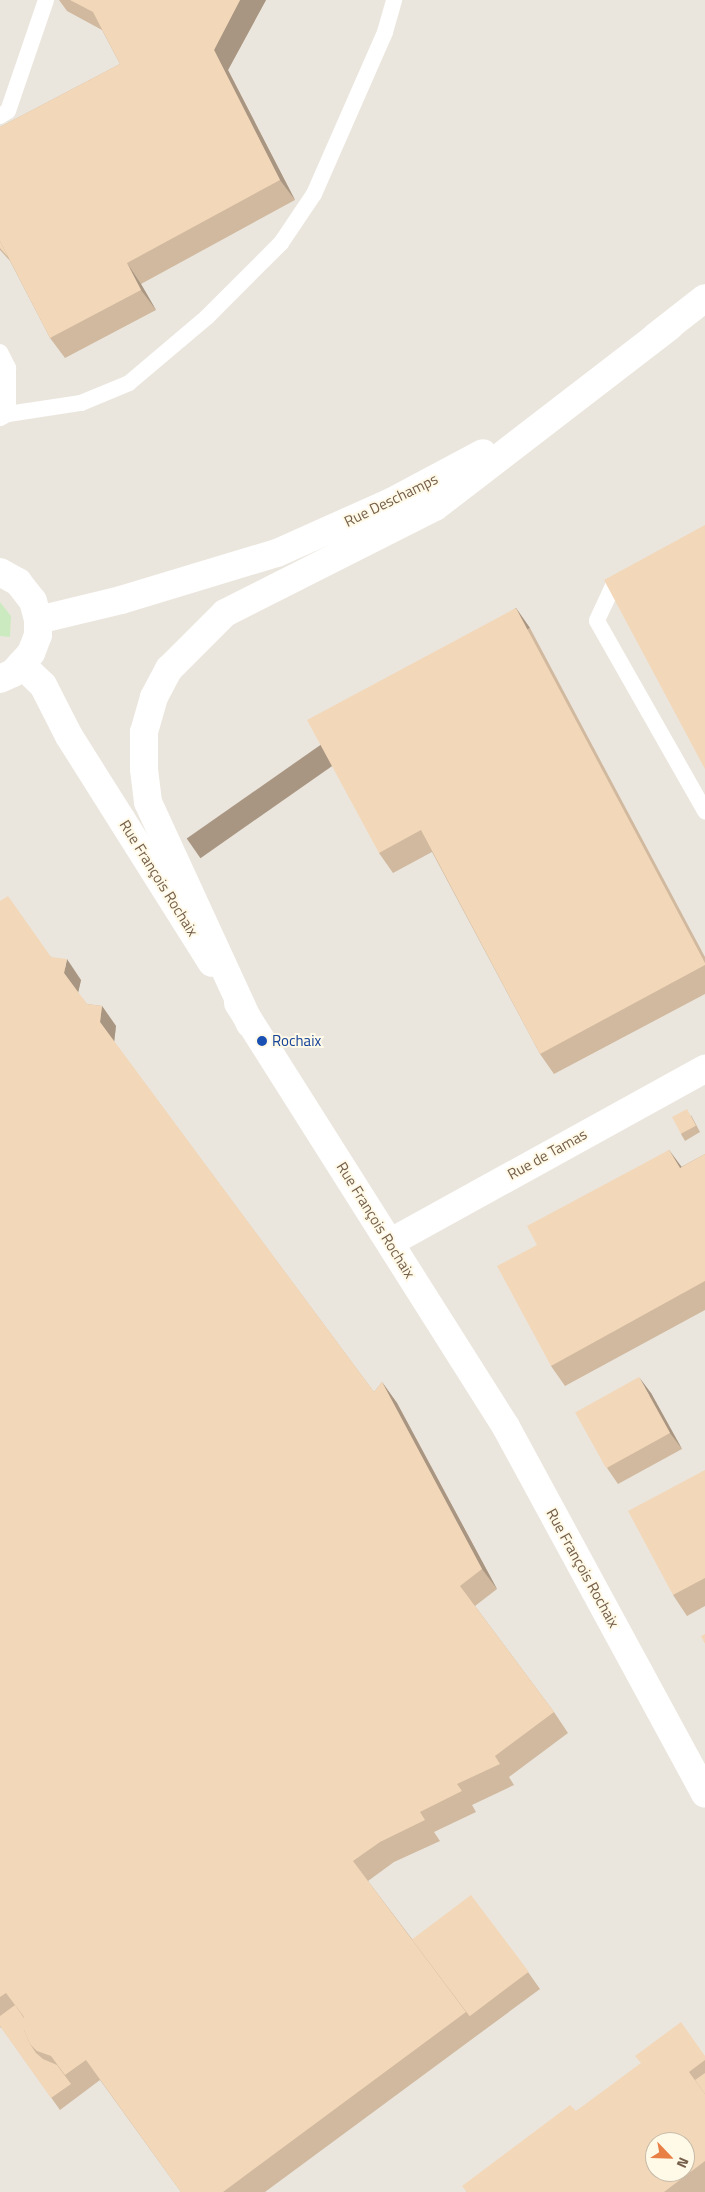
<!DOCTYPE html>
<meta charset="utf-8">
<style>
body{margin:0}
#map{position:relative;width:705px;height:2192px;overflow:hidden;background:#fcf6e2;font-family:"Titillium Web",sans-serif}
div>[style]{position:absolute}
.industrial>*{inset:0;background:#ebe6dd}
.green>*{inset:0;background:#cceac0}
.service>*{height:16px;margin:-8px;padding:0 8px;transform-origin:8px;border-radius:8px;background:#fff}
.minor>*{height:28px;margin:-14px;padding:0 14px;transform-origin:14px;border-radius:14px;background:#fff}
.secondary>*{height:28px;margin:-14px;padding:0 14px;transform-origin:14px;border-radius:14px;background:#fff}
.wall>*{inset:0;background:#d0b99f}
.shaded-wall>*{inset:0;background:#a99682;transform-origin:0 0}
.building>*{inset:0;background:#f2d7b9;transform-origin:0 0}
.dots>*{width:14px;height:14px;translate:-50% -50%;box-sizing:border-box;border:2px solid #fff9e8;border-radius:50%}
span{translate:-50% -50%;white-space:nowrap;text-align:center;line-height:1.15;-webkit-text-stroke:4px #fff9e8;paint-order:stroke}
.street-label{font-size:15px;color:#745e48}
.transit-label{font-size:15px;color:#164399}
.left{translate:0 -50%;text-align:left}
.north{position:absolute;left:645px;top:2132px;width:50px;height:50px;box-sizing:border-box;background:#fff9e8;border:1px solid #c7bba8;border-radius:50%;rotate:114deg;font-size:14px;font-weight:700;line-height:20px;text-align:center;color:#745e48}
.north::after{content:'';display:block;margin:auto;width:18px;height:22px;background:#e87f45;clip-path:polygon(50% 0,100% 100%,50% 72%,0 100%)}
</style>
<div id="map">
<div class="industrial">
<div style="clip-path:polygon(evenodd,0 0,705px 0,705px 2192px,0 2192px,0 0,655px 2142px,685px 2142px,685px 2172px,655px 2172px,655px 2142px)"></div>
</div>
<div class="green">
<div style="clip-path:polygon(0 602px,11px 616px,10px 637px,0 636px)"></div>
</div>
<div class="service">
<div style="left:0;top:116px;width:9px;rotate:-32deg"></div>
<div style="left:8px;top:111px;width:117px;rotate:-71.1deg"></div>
<div style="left:0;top:352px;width:18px;rotate:63deg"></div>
<div style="left:8px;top:368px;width:46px;rotate:90deg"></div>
<div style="left:0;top:418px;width:9px;rotate:-27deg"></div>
<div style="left:8px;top:414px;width:74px;rotate:-8.6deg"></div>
<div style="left:81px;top:403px;width:52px;rotate:-22.6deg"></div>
<div style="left:129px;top:383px;width:102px;rotate:-40.2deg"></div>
<div style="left:207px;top:317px;width:105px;rotate:-45deg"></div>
<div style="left:281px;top:243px;width:59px;rotate:-56deg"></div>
<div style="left:314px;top:194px;width:177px;rotate:-66.3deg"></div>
<div style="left:385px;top:32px;width:33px;rotate:-74deg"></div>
<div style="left:624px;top:579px;width:13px;rotate:148deg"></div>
<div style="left:613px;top:586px;width:38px;rotate:115deg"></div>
<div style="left:597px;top:621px;width:219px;rotate:60.4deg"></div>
</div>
<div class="minor">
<div style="left:21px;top:664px;width:30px;rotate:44deg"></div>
<div style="left:43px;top:685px;width:57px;rotate:63deg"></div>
<div style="left:69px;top:736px;width:268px;rotate:57.8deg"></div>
<div style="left:238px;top:1003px;width:502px;rotate:57.7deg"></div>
<div style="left:506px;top:1427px;width:417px;rotate:61.5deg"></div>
<div style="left:391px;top:1242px;width:359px;rotate:-28.9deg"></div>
</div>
<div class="secondary">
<div style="left:655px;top:337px;width:63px;rotate:-38deg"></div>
<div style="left:0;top:572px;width:21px;rotate:29deg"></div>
<div style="left:18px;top:582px;width:24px;rotate:52deg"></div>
<div style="left:33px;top:601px;width:20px;rotate:75deg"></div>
<div style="left:38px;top:620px;width:15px;rotate:90deg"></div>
<div style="left:38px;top:635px;width:19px;rotate:111deg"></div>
<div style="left:31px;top:653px;width:27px;rotate:132deg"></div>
<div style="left:13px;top:673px;width:14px;rotate:155deg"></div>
<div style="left:38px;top:620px;width:85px;rotate:-13.5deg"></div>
<div style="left:121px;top:600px;width:163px;rotate:-16.8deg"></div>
<div style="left:277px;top:553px;width:125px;rotate:-24.1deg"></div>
<div style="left:391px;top:502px;width:104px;rotate:-28deg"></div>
<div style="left:250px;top:1024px;width:244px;rotate:-114.7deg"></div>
<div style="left:148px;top:802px;width:33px;rotate:-97deg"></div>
<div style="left:144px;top:769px;width:37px;rotate:-90deg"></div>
<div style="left:144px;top:732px;width:36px;rotate:-74deg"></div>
<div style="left:154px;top:697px;width:32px;rotate:-62deg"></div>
<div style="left:169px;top:669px;width:79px;rotate:-45deg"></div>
<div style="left:225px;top:613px;width:235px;rotate:-26.8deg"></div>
<div style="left:435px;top:507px;width:297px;rotate:-37.6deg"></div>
</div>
<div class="wall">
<div style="clip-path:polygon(59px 0,266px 0,228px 70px,295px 200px,141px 284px,156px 310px,65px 358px,50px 338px,10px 261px,0 250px,0 127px,120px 64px,102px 30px,67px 11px)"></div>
<div style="clip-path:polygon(516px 608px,530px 628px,705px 957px,705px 994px,554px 1074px,540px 1054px,432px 852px,393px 873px,379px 853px)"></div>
<div style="clip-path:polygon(0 901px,51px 957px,81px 980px,78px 993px,87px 1004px,102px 1006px,116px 1026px,114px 1042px,374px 1392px,382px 1382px,397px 1403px,497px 1589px,475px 1606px,554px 1712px,568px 1733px,509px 1777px,514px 1785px,472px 1805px,476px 1812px,434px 1832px,440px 1841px,394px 1862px,368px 1881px,412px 1939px,528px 1972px,540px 1989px,265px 2192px,181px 2192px,100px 2080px,60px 2110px,1px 2027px,0 2028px)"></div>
<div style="clip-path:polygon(691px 1115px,700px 1132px,685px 1141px,681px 1134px)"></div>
<div style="clip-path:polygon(669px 1150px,681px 1167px,705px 1154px,705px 1310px,565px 1386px,551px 1366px,537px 1245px)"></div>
<div style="clip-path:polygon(651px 1393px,682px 1449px,618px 1484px,607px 1468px)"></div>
<div style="clip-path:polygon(705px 1470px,705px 1606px,687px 1616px,673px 1595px)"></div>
<div style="clip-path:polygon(705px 2056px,705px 2192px,466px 2192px,576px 2111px)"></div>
</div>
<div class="shaded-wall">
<div style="clip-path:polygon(240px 0,266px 0,228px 70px,295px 200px,280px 180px,214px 50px)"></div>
<div style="clip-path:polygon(127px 263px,141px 284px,156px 310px,141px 290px)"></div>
<div style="left:516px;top:608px;width:24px;height:402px;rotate:55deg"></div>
<div style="clip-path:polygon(67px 959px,81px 980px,78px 993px,64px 973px)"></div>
<div style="clip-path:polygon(102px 1006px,116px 1026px,114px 1043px,100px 1022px)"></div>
<div style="clip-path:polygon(669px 1150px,684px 1170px,680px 1168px)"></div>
<div style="clip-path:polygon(639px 1377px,651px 1393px,682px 1449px,670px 1433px)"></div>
<div style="clip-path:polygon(382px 1382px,397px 1403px,497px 1589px,482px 1569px)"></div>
</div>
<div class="building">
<div style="clip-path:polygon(70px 0,240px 0,214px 50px,280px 180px,127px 263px,141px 290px,50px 338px,0 241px,0 127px,120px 64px,93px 12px)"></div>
<div style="clip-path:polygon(0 241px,8px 257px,0 248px)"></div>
<div style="clip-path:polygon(705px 525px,705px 769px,604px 580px)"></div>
<div style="clip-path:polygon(516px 608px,705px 963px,705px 965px,540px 1054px,421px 830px,379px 853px,307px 720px)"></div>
<div style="clip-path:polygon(8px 896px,51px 957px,67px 959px,64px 973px,87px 1004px,102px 1006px,100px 1022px,374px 1392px,382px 1382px,482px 1569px,460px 1586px,554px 1712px,495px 1756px,500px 1764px,457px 1784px,462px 1791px,420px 1812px,425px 1820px,380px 1842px,353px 1861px,466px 2012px,223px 2192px,181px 2192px,86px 2060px,65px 2075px,51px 2056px,37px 2051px,30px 2044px,24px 2030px,24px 2017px,6px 1993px,0 1997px,0 901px)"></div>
<div style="left:687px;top:1109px;width:19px;height:17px;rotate:62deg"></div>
<div style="clip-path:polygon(669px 1150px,680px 1168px,705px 1154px,705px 1281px,551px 1366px,497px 1266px,537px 1245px,527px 1226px)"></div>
<div style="left:639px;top:1377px;width:64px;height:73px;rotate:61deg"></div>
<div style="clip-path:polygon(705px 1470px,705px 1578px,673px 1595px,628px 1511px)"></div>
<div style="clip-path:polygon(705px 1634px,705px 1644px,701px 1636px)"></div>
<div style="left:471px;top:1895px;width:96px;height:74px;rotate:53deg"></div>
<div style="clip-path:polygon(15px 2005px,24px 2018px,24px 2030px,30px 2044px,36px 2053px,43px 2059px,57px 2065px,71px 2084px,51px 2098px,0 2026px,0 2016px)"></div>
<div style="clip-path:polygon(evenodd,681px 2022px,705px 2056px,705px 2060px,689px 2072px,705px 2094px,705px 2161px,664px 2192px,467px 2192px,462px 2186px,570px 2105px,576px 2111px,641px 2063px,635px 2056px,681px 2022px,655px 2142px,685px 2142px,685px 2172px,655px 2172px,655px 2142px)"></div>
<div style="clip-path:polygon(705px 2073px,705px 2094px,695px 2080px)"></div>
</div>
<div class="dots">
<div style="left:262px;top:1041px;background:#1a4fb4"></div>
</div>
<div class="street-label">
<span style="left:391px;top:500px;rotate:-26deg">Rue Deschamps</span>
<span style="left:159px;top:878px;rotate:58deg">Rue François Rochaix</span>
<span style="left:547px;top:1154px;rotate:-29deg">Rue de Tamas</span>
<span style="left:376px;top:1220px;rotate:58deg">Rue François Rochaix</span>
<span style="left:583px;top:1568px;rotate:61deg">Rue François Rochaix</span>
</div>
<div class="transit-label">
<span class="left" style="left:272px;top:1041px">Rochaix</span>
</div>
<div class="north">N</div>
</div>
